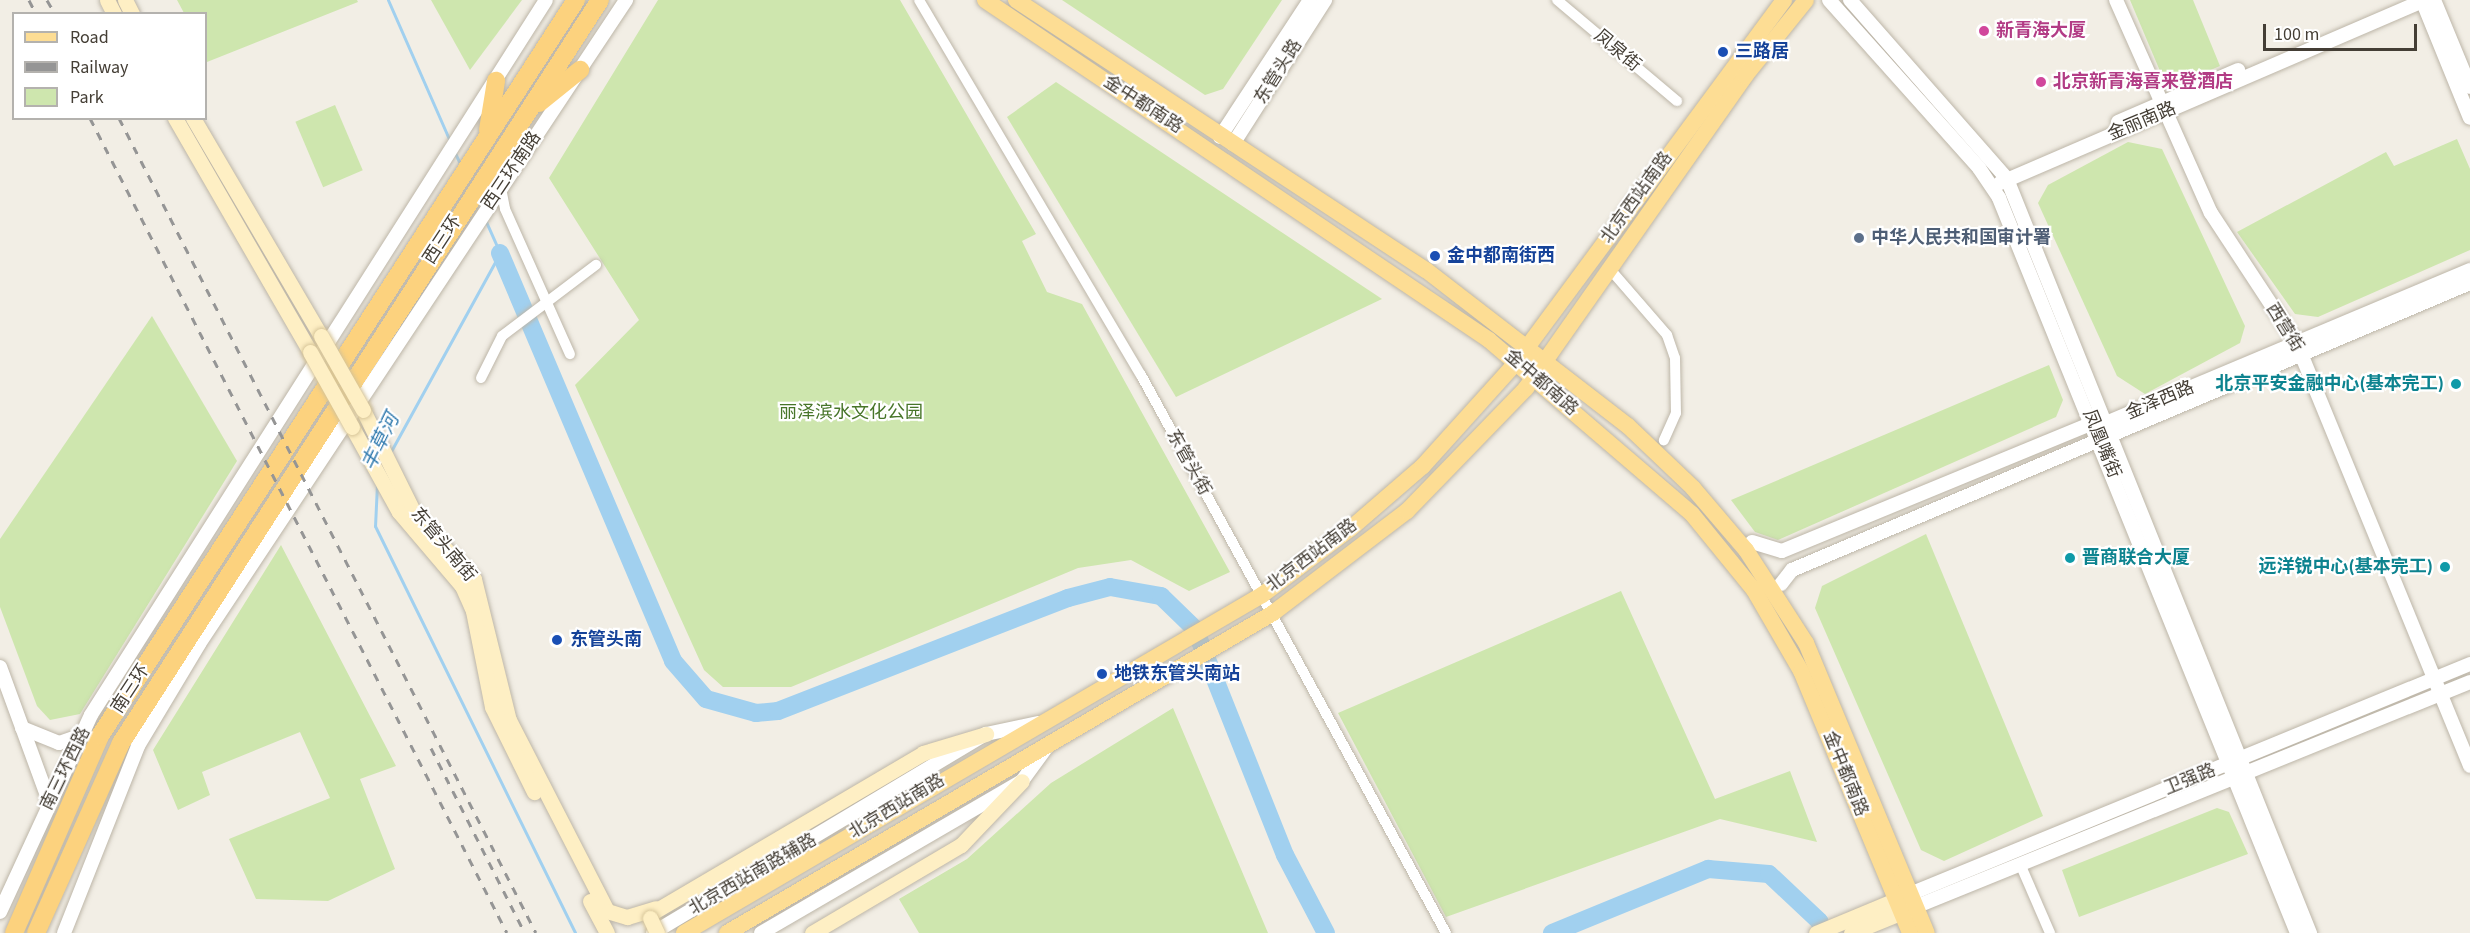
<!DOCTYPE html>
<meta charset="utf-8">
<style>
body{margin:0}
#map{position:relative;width:2470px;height:933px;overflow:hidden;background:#f2eee5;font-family:"Source Sans 3","Noto Sans SC",sans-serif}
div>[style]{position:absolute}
.green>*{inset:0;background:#cee6ae;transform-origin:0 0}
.stream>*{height:3px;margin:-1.5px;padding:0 1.5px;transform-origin:1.5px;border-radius:1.5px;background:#a1d0ef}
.river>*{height:18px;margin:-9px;padding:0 9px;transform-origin:9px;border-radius:9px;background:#a1d0ef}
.roads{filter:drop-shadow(0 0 2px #bdb6a8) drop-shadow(0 0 2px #bdb6a8)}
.minor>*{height:10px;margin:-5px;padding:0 5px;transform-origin:5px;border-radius:5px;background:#fff}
.tertiary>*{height:14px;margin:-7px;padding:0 7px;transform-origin:7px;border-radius:7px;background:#fff}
.secondary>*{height:15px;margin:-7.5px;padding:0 7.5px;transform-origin:7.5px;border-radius:7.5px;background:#feefc4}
.primary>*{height:16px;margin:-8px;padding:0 8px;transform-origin:8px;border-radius:8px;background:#fddd94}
.trunk>*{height:18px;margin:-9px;padding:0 9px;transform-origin:9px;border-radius:9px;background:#fcd27e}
.rail>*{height:3px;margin-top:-1.5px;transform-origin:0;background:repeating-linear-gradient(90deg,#959595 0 8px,transparent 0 16px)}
.bridges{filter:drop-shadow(0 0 2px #d5c397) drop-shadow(0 0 2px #d5c397)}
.secondary-bridge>*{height:15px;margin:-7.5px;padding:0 7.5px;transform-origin:7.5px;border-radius:7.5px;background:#feefc4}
.dots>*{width:16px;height:16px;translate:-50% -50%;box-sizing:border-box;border:3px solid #fff;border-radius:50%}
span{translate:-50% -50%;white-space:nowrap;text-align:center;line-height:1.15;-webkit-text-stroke:4.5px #fff;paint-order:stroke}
.hotel-label{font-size:18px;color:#b23c85;font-weight:700}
.left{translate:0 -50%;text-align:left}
.street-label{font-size:18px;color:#443e35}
.transit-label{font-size:18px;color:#164399;font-weight:700}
.service-label{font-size:18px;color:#4e5e75;font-weight:700}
.culture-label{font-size:18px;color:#0d838f;font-weight:700}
.right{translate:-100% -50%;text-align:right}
.park-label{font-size:18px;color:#477529}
.water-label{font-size:20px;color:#307aae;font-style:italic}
.legend{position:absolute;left:12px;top:12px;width:195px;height:108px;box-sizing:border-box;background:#fff;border:2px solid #b4b2ae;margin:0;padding:8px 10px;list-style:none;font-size:18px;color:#443e35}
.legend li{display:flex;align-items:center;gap:12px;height:30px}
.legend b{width:30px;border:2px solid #b4b2ae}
.scale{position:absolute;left:2263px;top:24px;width:154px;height:27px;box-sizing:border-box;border:3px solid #443e35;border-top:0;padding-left:8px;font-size:18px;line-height:21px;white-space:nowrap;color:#443e35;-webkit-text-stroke:4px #fff;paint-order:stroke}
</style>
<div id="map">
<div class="green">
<div style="clip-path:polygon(177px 0,357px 0,358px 2px,207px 62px,206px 14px,184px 13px)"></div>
<div style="clip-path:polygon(431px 0,522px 0,470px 70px)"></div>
<div style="clip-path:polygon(658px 0,900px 0,1036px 234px,1022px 241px,1047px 292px,1082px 304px,1230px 572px,1189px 591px,1131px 560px,1078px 568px,791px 687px,723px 687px,704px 670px,575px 385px,639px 320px,549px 178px)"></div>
<div style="clip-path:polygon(1062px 0,1282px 0,1223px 89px,1205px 95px)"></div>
<div style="clip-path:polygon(2130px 0,2193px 0,2220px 66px,2185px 81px,2160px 71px)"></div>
<div style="clip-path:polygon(1056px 82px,1382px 299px,1176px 397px,1007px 117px)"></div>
<div style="left:335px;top:105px;width:71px;height:43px;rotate:67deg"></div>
<div style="clip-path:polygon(2457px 139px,2470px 169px,2470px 250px,2318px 317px,2295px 314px,2237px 232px,2386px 152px,2394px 166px)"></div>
<div style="clip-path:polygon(2128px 142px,2162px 149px,2245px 326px,2240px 343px,2145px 394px,2117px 376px,2038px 203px,2048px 185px)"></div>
<div style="clip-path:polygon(152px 316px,237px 461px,80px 714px,50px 720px,37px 706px,0 607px,0 539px)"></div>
<div style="clip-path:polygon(2049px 365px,2063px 400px,2056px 417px,1778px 540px,1755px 532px,1731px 500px)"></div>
<div style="clip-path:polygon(1926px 534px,2043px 816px,1944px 861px,1921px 850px,1815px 608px,1822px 586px)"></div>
<div style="clip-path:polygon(281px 545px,396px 766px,360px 779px,395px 869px,328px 901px,256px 899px,229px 839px,330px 798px,300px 732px,202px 772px,210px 795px,178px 810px,153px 750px)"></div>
<div style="clip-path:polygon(1621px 591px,1715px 799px,1790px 771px,1817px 842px,1720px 819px,1446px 917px,1338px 713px)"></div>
<div style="clip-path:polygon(1173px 708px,1268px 933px,919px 933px,899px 899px,967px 859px,1051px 783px)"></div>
<div style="clip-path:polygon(2217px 808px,2229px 812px,2248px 854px,2079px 917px,2062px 870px)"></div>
</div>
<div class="stream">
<div style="left:388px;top:0;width:154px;rotate:66.3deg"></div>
<div style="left:455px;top:153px;width:14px;rotate:65deg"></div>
<div style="left:390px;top:453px;width:228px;rotate:-61.2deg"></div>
<div style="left:500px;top:253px;width:35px;rotate:-114deg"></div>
<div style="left:377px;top:484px;width:42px;rotate:92.7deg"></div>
<div style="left:375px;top:526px;width:453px;rotate:63.8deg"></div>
</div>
<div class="river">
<div style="left:500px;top:253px;width:443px;rotate:67deg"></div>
<div style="left:673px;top:661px;width:50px;rotate:49deg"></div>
<div style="left:706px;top:699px;width:52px;rotate:15.6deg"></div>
<div style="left:756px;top:713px;width:22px;rotate:-5deg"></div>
<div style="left:778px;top:711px;width:311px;rotate:-21.3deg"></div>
<div style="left:1068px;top:598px;width:43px;rotate:-14.7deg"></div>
<div style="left:1110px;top:587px;width:52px;rotate:10deg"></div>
<div style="left:1161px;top:596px;width:47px;rotate:44.1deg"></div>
<div style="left:1195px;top:629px;width:243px;rotate:68.3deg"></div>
<div style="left:1285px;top:855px;width:88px;rotate:62.3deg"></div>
<div style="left:1552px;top:933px;width:169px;rotate:-22.3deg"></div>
<div style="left:1708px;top:869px;width:61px;rotate:4.7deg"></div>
<div style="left:1769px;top:874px;width:69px;rotate:43.2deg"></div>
<div style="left:1819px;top:921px;width:13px;rotate:67deg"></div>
</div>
<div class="roads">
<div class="minor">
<div style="left:919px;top:0;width:436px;rotate:59.4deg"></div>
<div style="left:1141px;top:375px;width:636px;rotate:61.34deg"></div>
<div style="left:1557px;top:0;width:157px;rotate:40.1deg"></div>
<div style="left:501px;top:188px;width:21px;rotate:79deg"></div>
<div style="left:505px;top:209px;width:159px;rotate:65.9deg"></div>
<div style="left:1609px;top:268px;width:89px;rotate:49.1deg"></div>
<div style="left:1667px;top:335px;width:24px;rotate:71deg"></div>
<div style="left:1675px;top:358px;width:55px;rotate:89deg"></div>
<div style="left:1676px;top:413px;width:30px;rotate:114deg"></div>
<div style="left:481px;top:378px;width:47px;rotate:-63.4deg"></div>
<div style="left:502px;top:336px;width:118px;rotate:-37.1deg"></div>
<div style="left:2021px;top:866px;width:73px;rotate:66.6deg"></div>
</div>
<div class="tertiary">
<div style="left:1829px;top:0;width:225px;rotate:48.2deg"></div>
<div style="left:1979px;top:168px;width:36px;rotate:56deg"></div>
<div style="left:1999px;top:198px;width:793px;rotate:67.93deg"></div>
<div style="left:1850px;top:0;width:238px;rotate:48.7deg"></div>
<div style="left:2007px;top:179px;width:813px;rotate:68.11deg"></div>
<div style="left:2116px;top:0;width:233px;rotate:66deg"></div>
<div style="left:2211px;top:213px;width:157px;rotate:56.7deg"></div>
<div style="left:2297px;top:344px;width:456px;rotate:67.7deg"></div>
<div style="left:2422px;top:0;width:127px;rotate:67.9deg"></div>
<div style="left:2434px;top:0;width:94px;rotate:67.5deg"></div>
<div style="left:2118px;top:122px;width:131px;rotate:-23.4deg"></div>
<div style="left:1220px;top:137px;width:164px;rotate:-56.7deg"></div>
<div style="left:1233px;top:144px;width:171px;rotate:-57.4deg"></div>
<div style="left:2000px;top:183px;width:462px;rotate:-23.3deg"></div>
<div style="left:1752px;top:542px;width:31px;rotate:17deg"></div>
<div style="left:1782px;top:551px;width:336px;rotate:-22.4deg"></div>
<div style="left:2093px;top:423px;width:13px"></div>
<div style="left:2106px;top:423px;width:395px;rotate:-22.8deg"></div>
<div style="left:1781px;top:584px;width:18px;rotate:-52deg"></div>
<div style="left:1792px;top:570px;width:736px;rotate:-22.94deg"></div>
<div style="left:0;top:667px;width:143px;rotate:69.9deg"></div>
<div style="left:22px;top:728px;width:40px;rotate:22deg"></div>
<div style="left:59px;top:743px;width:24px;rotate:-19deg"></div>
<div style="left:1910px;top:894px;width:605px;rotate:-22.33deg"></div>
<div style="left:1915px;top:907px;width:599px;rotate:-22.07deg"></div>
<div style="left:0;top:912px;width:217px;rotate:-65.2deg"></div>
<div style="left:91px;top:715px;width:847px;rotate:-57.53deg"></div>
<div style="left:64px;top:933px;width:201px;rotate:-68.4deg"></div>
<div style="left:138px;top:746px;width:119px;rotate:-59.1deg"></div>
<div style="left:199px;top:644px;width:773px;rotate:-56.45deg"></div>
<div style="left:653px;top:933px;width:388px;rotate:-30.9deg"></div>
<div style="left:986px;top:734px;width:53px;rotate:-11.9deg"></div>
<div style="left:761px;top:933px;width:302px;rotate:-30.2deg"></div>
<div style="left:1022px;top:781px;width:41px;rotate:-54deg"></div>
</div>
<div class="secondary">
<div style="left:107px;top:0;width:16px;rotate:63deg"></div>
<div style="left:125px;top:0;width:16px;rotate:63deg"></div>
<div style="left:175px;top:118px;width:270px;rotate:60deg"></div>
<div style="left:193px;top:118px;width:253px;rotate:59.6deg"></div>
<div style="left:363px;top:410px;width:122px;rotate:63.6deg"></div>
<div style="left:417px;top:519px;width:83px;rotate:46.5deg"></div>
<div style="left:474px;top:579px;width:145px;rotate:76.1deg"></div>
<div style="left:509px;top:720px;width:215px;rotate:62.8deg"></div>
<div style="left:607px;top:911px;width:21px;rotate:17deg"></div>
<div style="left:627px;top:917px;width:30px;rotate:-17deg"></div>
<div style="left:352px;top:427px;width:97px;rotate:61.1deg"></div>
<div style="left:399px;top:512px;width:97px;rotate:49.6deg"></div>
<div style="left:462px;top:586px;width:27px;rotate:66deg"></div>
<div style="left:473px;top:611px;width:98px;rotate:78.8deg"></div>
<div style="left:492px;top:707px;width:95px;rotate:63.7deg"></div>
<div style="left:590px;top:901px;width:36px;rotate:62deg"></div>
<div style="left:650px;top:914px;width:317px;rotate:-30.5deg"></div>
<div style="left:923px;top:753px;width:66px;rotate:-16.8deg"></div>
<div style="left:812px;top:933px;width:173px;rotate:-30.6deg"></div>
<div style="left:961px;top:845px;width:88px;rotate:-46.4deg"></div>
<div style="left:1816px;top:933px;width:99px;rotate:-22.7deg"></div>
<div style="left:1851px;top:933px;width:66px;rotate:-22.3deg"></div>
</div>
<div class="primary">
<div style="left:985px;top:0;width:608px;rotate:34deg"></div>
<div style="left:1489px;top:340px;width:267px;rotate:40.6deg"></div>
<div style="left:1692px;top:514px;width:98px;rotate:50.8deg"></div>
<div style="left:1754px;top:590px;width:94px;rotate:59.9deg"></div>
<div style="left:1801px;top:671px;width:284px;rotate:67.4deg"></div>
<div style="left:1016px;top:0;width:491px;rotate:33.4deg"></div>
<div style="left:1426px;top:270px;width:255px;rotate:37.7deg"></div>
<div style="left:1628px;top:426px;width:90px;rotate:43.6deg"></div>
<div style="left:1693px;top:488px;width:82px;rotate:49.5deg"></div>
<div style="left:1746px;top:550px;width:111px;rotate:57.2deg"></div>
<div style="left:1806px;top:643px;width:314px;rotate:67.4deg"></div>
<div style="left:684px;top:933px;width:670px;rotate:-30.32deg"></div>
<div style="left:1262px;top:595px;width:110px;rotate:-36.9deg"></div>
<div style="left:1350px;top:529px;width:96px;rotate:-40.8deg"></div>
<div style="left:1423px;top:466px;width:136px;rotate:-48deg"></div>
<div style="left:1514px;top:365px;width:454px;rotate:-53.5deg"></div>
<div style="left:727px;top:933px;width:633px;rotate:-30.37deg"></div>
<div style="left:1273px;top:613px;width:168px;rotate:-37.3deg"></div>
<div style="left:1407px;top:511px;width:171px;rotate:-45.9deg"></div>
<div style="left:1526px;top:388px;width:381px;rotate:-54.9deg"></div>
<div style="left:1745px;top:76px;width:97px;rotate:-51.2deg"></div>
</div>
<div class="trunk">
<div style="left:539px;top:103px;width:53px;rotate:-38.8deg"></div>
<div style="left:488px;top:130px;width:50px;rotate:-80.7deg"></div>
<div style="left:14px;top:933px;width:215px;rotate:-66.4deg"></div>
<div style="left:100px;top:736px;width:877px;rotate:-57.11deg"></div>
<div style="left:36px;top:933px;width:208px;rotate:-65.9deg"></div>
<div style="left:121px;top:743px;width:884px;rotate:-57.19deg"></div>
</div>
</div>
<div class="rail">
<div style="left:29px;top:0;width:16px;rotate:63deg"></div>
<div style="left:47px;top:0;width:16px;rotate:60deg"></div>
<div style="left:90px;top:118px;width:915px;rotate:62.9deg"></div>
<div style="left:119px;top:118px;width:915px;rotate:62.9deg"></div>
<div style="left:431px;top:748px;width:208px;rotate:63.1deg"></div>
</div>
<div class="bridges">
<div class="secondary-bridge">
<div style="left:321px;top:336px;width:85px;rotate:60.4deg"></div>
<div style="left:310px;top:352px;width:86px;rotate:60.8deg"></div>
<div style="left:650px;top:918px;width:17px;rotate:65deg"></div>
</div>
</div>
<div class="dots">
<div style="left:1984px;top:31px;background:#d1479c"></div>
<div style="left:1723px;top:52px;background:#1a4fb4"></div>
<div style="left:2041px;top:82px;background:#d1479c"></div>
<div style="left:1859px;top:238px;background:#5c6f8a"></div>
<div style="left:1435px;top:256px;background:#1a4fb4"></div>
<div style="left:2456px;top:384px;background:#0f9aa8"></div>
<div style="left:2070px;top:558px;background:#0f9aa8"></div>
<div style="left:2445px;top:567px;background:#0f9aa8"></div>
<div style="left:557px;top:640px;background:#1a4fb4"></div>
<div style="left:1102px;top:674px;background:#1a4fb4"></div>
</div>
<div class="hotel-label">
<span class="left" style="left:1996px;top:31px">新青海大厦</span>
<span class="left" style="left:2053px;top:82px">北京新青海喜来登酒店</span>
</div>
<div class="street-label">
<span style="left:1617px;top:51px;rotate:40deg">凤泉街</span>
<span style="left:1279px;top:72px;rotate:-58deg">东管头路</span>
<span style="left:1143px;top:105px;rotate:33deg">金中都南路</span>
<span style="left:2142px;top:122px;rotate:-23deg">金丽南路</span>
<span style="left:512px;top:171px;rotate:-56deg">西三环南路</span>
<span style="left:1637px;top:198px;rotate:-54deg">北京西站南路</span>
<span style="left:443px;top:240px;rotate:-57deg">西三环</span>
<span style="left:2284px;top:328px;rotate:58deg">西营街</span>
<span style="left:1541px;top:383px;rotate:41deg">金中都南路</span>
<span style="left:2160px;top:401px;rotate:-23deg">金泽西路</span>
<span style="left:2101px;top:444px;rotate:68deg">凤凰嘴街</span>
<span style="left:1188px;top:463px;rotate:61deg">东管头街</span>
<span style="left:443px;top:545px;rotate:50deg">东管头南街</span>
<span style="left:1312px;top:556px;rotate:-37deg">北京西站南路</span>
<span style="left:131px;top:689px;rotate:-57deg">南三环</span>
<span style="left:66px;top:769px;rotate:-64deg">南三环西路</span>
<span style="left:1845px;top:774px;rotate:68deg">金中都南路</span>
<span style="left:2190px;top:780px;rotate:-22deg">卫强路</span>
<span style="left:897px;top:807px;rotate:-31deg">北京西站南路</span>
<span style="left:753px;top:875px;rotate:-30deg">北京西站南路辅路</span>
</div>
<div class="transit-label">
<span class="left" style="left:1735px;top:52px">三路居</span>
<span class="left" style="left:1447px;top:256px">金中都南街西</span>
<span class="left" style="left:570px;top:640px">东管头南</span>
<span class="left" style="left:1114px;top:674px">地铁东管头南站</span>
</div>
<div class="service-label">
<span class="left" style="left:1871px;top:238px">中华人民共和国审计署</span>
</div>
<div class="culture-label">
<span class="right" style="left:2444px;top:384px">北京平安金融中心(基本完工)</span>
<span class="left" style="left:2082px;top:558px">晋商联合大厦</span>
<span class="right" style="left:2433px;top:567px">远洋锐中心(基本完工)</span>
</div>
<div class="park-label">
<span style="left:851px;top:413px">丽泽滨水文化公园</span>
</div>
<div class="water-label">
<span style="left:381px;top:442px;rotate:-64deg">丰草河</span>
</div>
<ul class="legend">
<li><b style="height:8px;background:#fddd94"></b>Road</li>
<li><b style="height:8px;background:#959595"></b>Railway</li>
<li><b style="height:16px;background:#cee6ae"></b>Park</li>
</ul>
<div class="scale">100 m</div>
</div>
